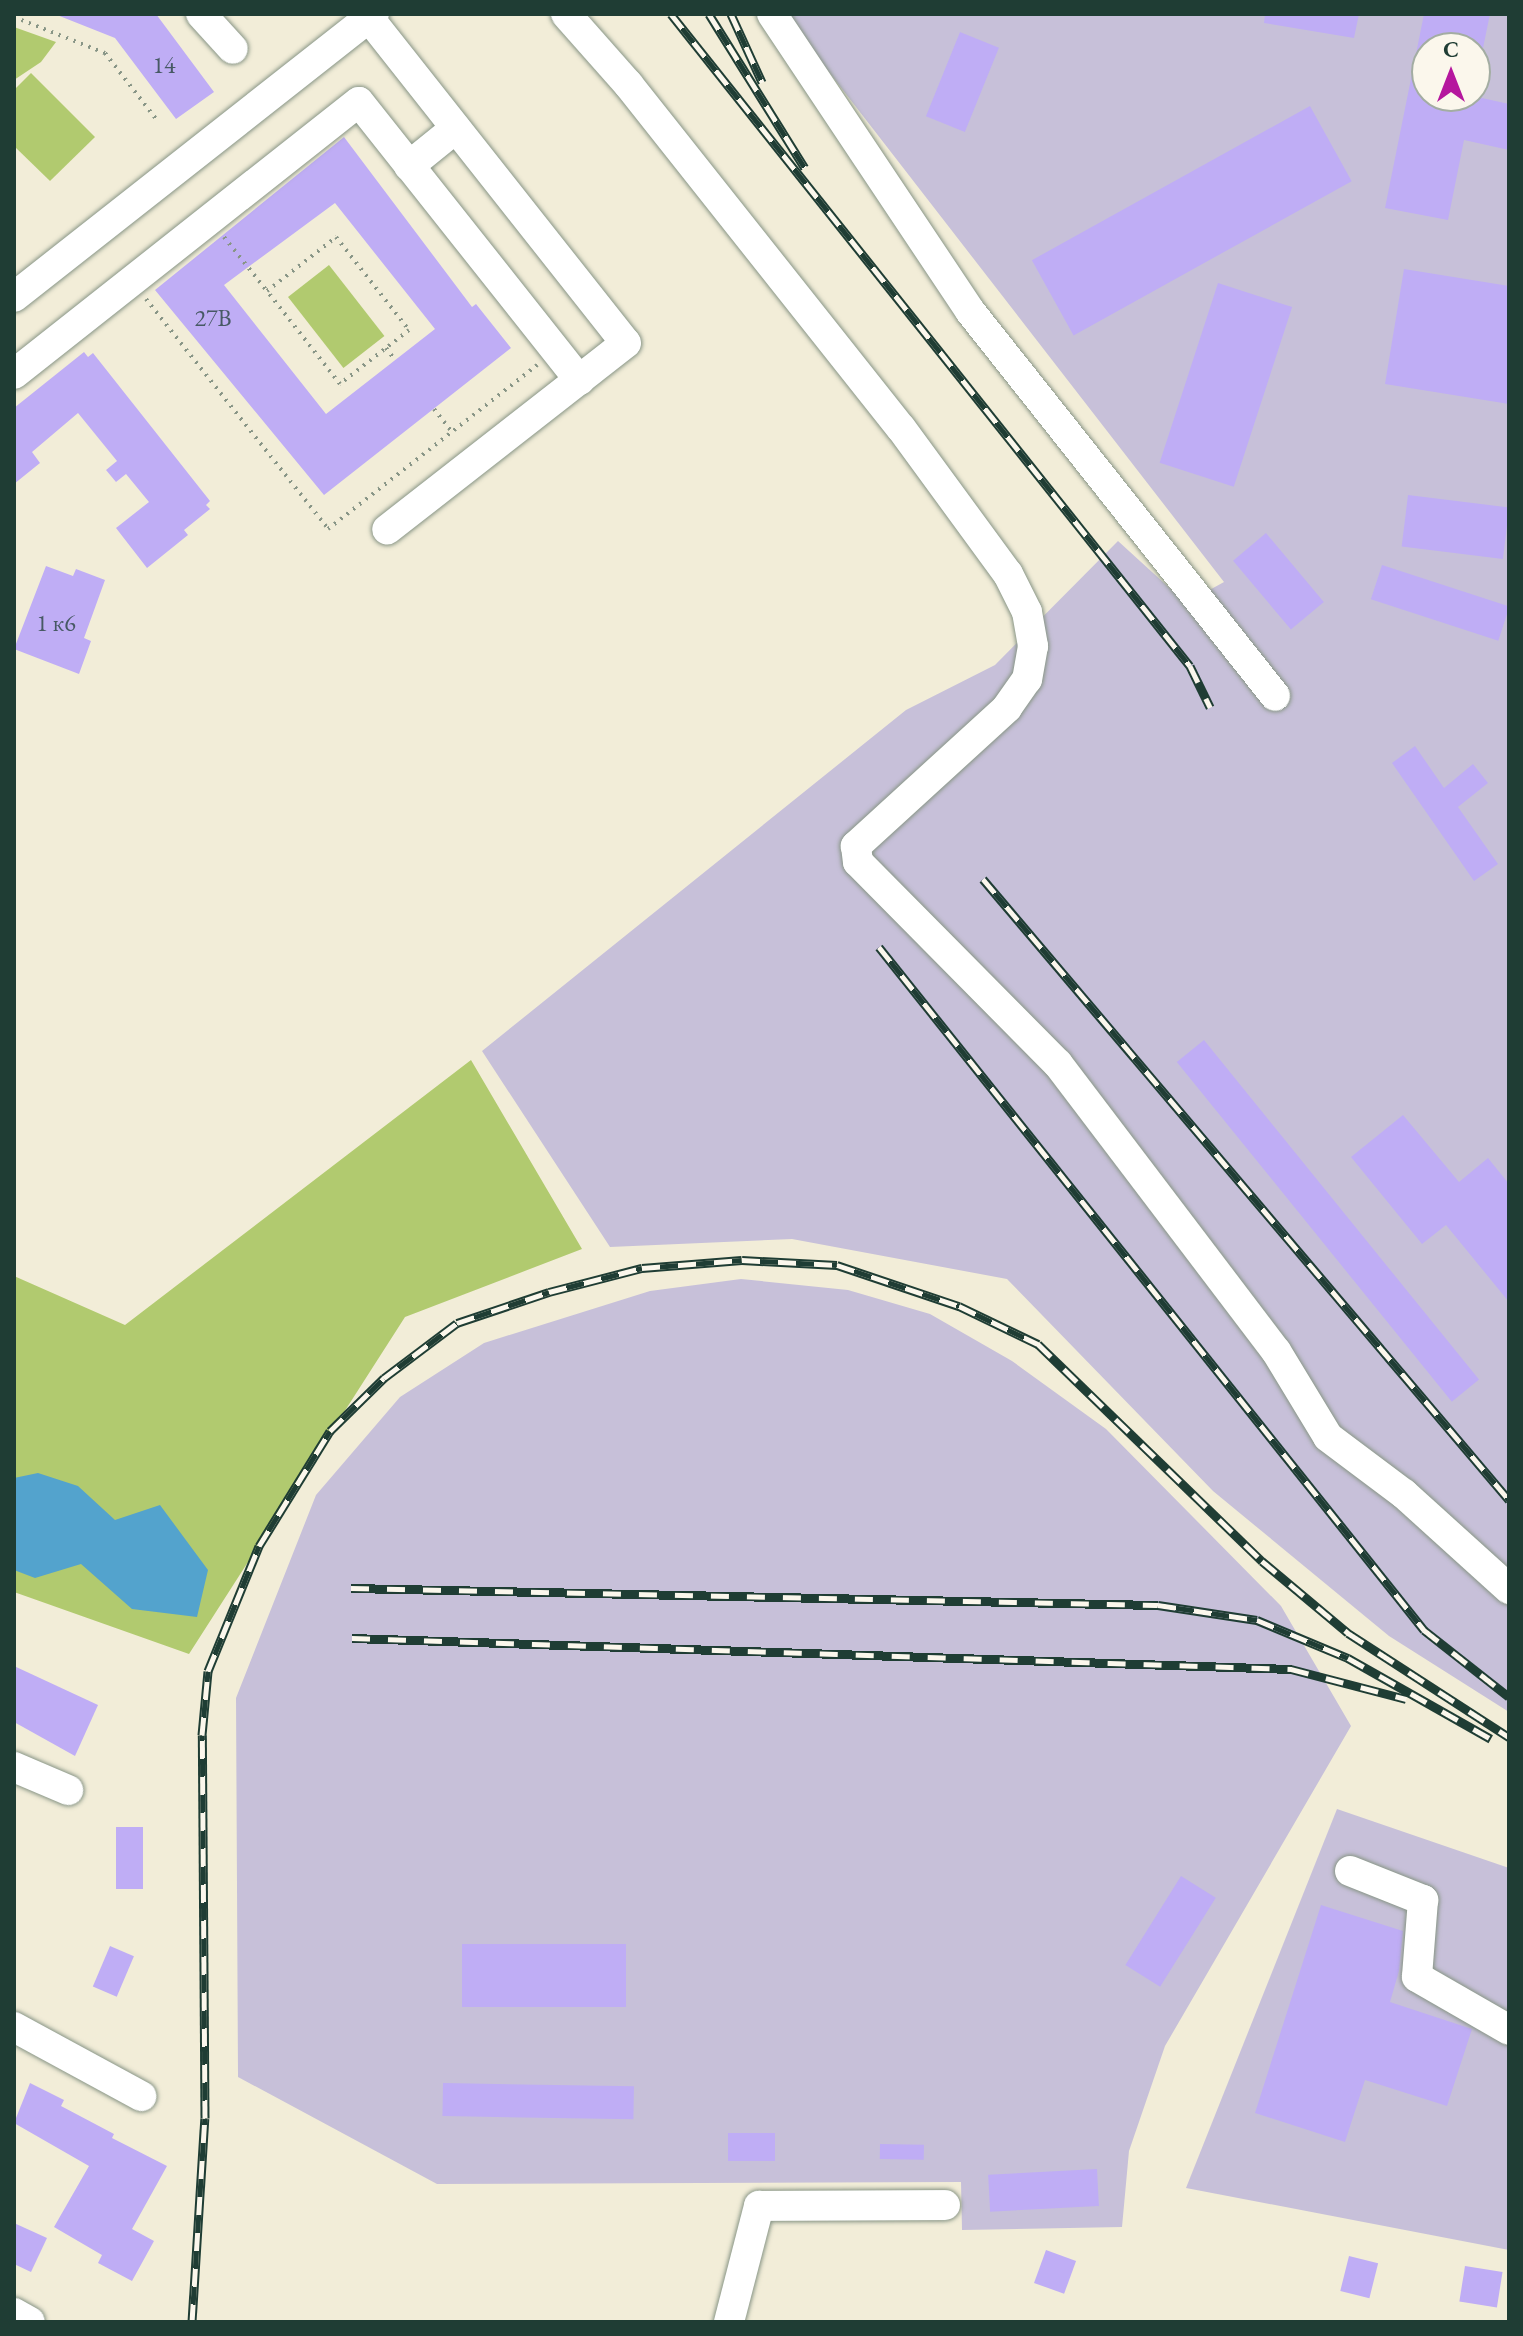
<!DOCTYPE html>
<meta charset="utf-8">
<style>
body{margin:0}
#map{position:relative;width:1523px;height:2336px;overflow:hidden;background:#f2edd8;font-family:"EB Garamond",serif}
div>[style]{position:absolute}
.industrial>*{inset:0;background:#c7c0d9}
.green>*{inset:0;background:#b1ca6f;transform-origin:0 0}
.water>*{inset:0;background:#53a3cd}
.building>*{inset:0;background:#bfadf5;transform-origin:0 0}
.path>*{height:4px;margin-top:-2px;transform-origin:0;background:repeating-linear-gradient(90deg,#889586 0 2px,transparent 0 8px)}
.roads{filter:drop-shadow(0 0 2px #889586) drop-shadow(0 0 2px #889586)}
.minor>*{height:30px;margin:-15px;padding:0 15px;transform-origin:15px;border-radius:15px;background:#fff}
.rail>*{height:9px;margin-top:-4.5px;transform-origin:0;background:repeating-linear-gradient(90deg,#fbf7ec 0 18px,#1f3d34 0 36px);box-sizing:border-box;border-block:2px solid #1f3d34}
span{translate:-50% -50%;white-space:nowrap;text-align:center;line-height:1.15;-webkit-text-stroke:6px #fbf7ec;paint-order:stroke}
.number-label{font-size:24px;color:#475964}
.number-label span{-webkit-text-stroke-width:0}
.frame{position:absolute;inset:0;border:16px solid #1f3d34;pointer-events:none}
.north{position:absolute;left:1411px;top:32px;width:80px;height:80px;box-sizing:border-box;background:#fbf7ec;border:2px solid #a3ada2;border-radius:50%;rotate:0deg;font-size:22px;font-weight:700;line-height:32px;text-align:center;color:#1f3d34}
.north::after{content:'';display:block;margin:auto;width:28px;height:36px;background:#b5179e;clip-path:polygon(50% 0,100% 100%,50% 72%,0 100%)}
</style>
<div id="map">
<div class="industrial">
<div style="clip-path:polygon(evenodd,784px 14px,1509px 14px,1509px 1712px,1389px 1636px,1213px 1491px,1007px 1279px,792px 1239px,610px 1247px,482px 1051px,906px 710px,995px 665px,1118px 541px,1186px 603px,1224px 582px,784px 14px,1427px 48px,1475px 48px,1475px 96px,1427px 96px,1427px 48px)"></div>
<div style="clip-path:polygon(741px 1279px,848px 1290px,930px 1314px,1012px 1361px,1106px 1429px,1281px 1606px,1351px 1726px,1165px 2046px,1129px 2151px,1122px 2227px,962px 2230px,961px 2182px,437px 2184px,238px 2077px,236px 1698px,316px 1495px,400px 1397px,484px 1343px,650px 1291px)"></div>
<div style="clip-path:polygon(1337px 1809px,1509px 1868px,1509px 2250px,1186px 2188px)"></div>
</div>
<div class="green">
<div style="clip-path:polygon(14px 27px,56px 42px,41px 62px,14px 80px)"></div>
<div style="clip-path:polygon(31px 73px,95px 137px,50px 181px,14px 146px,14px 90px)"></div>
<div style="left:329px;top:265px;width:90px;height:52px;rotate:52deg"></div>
<div style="clip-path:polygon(471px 1060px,582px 1249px,405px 1317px,189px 1654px,14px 1592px,14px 1276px,125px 1325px)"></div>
</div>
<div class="water">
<div style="clip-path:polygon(38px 1473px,78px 1486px,115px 1520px,160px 1505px,208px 1570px,197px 1617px,132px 1609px,81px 1564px,35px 1578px,14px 1570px,14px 1478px)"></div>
</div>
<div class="building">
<div style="clip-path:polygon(156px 14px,214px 92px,176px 119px,115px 38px,57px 15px)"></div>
<div style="clip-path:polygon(1265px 14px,1359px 14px,1354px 38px,1264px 23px)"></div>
<div style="clip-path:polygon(1424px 14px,1490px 14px,1483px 48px,1427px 48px,1427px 96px,1473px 96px,1509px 104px,1509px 150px,1464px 140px,1448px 220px,1385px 208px)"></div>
<div style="left:960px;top:32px;width:42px;height:91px;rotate:22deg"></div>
<div style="left:1310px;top:106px;width:86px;height:318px;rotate:61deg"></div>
<div style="clip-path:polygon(evenodd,344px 137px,472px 307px,476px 304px,511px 348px,324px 495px,155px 290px,344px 137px,335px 203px,435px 329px,326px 414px,224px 285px,335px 203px)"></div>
<div style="clip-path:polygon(1404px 269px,1509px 286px,1509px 404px,1385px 384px)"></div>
<div style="left:1218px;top:283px;width:78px;height:189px;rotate:18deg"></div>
<div style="clip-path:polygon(84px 352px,88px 357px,93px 353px,210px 501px,206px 505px,210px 509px,184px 530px,188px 535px,147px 568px,116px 528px,149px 502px,126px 474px,116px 482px,106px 470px,117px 461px,78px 413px,32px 452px,40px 463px,14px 484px,14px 408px)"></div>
<div style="left:1408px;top:495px;width:102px;height:52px;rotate:7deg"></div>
<div style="left:1266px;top:533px;width:90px;height:43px;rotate:50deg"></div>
<div style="left:1382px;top:565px;width:134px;height:36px;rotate:18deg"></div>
<div style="clip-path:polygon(46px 566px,73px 576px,76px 569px,105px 580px,84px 638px,91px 641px,79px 674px,14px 649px)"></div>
<div style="clip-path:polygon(1415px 746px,1444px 788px,1473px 764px,1488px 783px,1458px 807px,1498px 864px,1474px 881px,1392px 763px)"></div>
<div style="left:1204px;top:1040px;width:437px;height:35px;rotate:51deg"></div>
<div style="clip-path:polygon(1403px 1115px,1459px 1182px,1488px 1158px,1509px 1184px,1509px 1302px,1446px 1225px,1422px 1244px,1351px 1157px)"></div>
<div style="clip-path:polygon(14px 1666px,98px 1705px,75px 1756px,14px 1722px)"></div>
<div style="left:116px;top:1827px;width:27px;height:62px"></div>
<div style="left:1181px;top:1876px;width:41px;height:105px;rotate:32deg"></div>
<div style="clip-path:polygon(1321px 1905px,1403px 1931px,1399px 1971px,1390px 2002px,1472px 2029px,1447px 2106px,1365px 2080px,1345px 2142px,1255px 2113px)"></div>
<div style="left:462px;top:1944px;width:164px;height:63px"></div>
<div style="left:110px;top:1946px;width:26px;height:44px;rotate:23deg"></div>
<div style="clip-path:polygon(30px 2083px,64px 2100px,61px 2106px,114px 2134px,112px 2138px,167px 2166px,132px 2229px,154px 2241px,132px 2281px,98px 2263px,102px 2255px,54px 2227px,89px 2166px,14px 2123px)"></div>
<div style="left:443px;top:2083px;width:191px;height:33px;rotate:1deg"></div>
<div style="left:728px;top:2133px;width:47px;height:28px"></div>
<div style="left:880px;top:2144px;width:44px;height:15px;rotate:1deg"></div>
<div style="left:1097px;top:2169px;width:37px;height:109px;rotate:87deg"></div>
<div style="clip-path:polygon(14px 2223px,47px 2238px,31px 2272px,14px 2264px)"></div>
<div style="left:1046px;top:2250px;width:32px;height:35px;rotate:20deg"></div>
<div style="left:1349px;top:2256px;width:30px;height:36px;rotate:14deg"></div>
<div style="left:1465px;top:2266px;width:38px;height:36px;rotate:9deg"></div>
</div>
<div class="path">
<div style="left:14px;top:17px;width:98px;rotate:21.6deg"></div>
<div style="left:105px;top:53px;width:85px;rotate:52.2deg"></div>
<div style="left:224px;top:237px;width:69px;rotate:51.5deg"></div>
<div style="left:267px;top:291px;width:88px;rotate:-38deg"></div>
<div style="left:336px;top:237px;width:118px;rotate:51.9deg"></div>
<div style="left:409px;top:330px;width:88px;rotate:142deg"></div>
<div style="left:340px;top:384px;width:118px;rotate:-128.1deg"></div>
<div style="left:146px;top:299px;width:293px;rotate:51.6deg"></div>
<div style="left:328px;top:529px;width:266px;rotate:-38.1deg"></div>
<div style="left:386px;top:348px;width:15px;rotate:53deg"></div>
<div style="left:434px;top:409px;width:29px;rotate:52deg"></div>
</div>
<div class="roads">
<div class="minor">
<div style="left:201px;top:14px;width:47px;rotate:47.6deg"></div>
<div style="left:566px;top:14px;width:94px;rotate:48.5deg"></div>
<div style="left:628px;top:84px;width:439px;rotate:51.6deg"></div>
<div style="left:901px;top:428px;width:181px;rotate:53.8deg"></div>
<div style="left:1008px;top:574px;width:42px;rotate:63.4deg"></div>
<div style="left:1027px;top:612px;width:35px;rotate:80deg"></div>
<div style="left:1033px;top:646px;width:34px;rotate:100deg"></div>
<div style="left:1027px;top:679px;width:35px;rotate:125deg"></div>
<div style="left:1007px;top:708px;width:205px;rotate:137.6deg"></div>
<div style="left:856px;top:846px;width:16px;rotate:83deg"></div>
<div style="left:858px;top:862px;width:284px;rotate:45.3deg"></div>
<div style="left:1058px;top:1064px;width:360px;rotate:52.8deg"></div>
<div style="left:1276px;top:1351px;width:100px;rotate:58.8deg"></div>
<div style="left:1328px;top:1437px;width:95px;rotate:36.9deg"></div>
<div style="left:1404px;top:1494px;width:142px;rotate:42.1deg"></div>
<div style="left:772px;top:14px;width:357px;rotate:56.3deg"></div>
<div style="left:970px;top:311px;width:491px;rotate:51.6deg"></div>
<div style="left:369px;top:18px;width:414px;rotate:51.7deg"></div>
<div style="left:626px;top:343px;width:303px;rotate:142deg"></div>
<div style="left:409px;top:166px;width:60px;rotate:-39deg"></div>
<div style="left:14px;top:297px;width:458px;rotate:-38.2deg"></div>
<div style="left:14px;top:374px;width:439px;rotate:-38.3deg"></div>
<div style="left:359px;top:102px;width:355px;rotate:51.6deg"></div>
<div style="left:14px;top:1767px;width:59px;rotate:23.1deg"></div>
<div style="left:1350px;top:1871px;width:79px;rotate:21.7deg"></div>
<div style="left:1423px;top:1900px;width:77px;rotate:94.5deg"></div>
<div style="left:1417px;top:1977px;width:106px;rotate:29.9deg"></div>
<div style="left:14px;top:2027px;width:145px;rotate:28.5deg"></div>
<div style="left:14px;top:2313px;width:18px;rotate:29deg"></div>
<div style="left:729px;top:2322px;width:120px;rotate:-75.5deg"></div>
<div style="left:759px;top:2206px;width:186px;rotate:-0.3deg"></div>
</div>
</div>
<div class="rail">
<div style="left:671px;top:14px;width:833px;rotate:51.48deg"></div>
<div style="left:1190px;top:666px;width:46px;rotate:64deg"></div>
<div style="left:709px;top:14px;width:181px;rotate:58.1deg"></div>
<div style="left:731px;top:14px;width:75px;rotate:65.5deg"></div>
<div style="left:983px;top:879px;width:814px;rotate:49.73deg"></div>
<div style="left:879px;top:947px;width:874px;rotate:51.41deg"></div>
<div style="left:1424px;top:1630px;width:108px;rotate:38.2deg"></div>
<div style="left:351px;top:1588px;width:807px;rotate:1.21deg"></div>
<div style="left:1158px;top:1605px;width:100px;rotate:8.6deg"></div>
<div style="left:1257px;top:1620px;width:99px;rotate:22.7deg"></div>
<div style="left:1348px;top:1658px;width:164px;rotate:29.5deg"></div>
<div style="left:352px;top:1638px;width:940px;rotate:1.89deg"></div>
<div style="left:1291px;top:1669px;width:119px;rotate:14.6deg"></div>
<div style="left:192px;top:2322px;width:204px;rotate:-86.4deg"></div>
<div style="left:205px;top:2118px;width:383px;rotate:-90.4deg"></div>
<div style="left:202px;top:1735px;width:64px;rotate:-84.6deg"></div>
<div style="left:208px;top:1671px;width:135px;rotate:-67.8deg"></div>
<div style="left:259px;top:1546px;width:135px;rotate:-58.3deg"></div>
<div style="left:330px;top:1431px;width:76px;rotate:-44.5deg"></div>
<div style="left:384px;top:1378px;width:91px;rotate:-37deg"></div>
<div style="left:457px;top:1323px;width:97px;rotate:-18.6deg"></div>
<div style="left:549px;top:1292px;width:96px;rotate:-14.5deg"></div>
<div style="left:642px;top:1268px;width:100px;rotate:-4.6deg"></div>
<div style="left:742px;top:1260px;width:95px;rotate:3deg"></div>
<div style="left:837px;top:1265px;width:129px;rotate:18.6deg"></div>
<div style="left:959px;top:1306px;width:88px;rotate:25.7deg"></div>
<div style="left:1038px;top:1344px;width:312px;rotate:44.1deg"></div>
<div style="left:1262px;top:1561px;width:112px;rotate:39.9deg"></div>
<div style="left:1348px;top:1633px;width:192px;rotate:32.9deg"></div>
</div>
<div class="number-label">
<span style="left:164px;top:65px">14</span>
<span style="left:213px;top:318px">27В</span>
<span style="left:56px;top:623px">1 к6</span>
</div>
<div class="frame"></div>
<div class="north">С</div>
</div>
